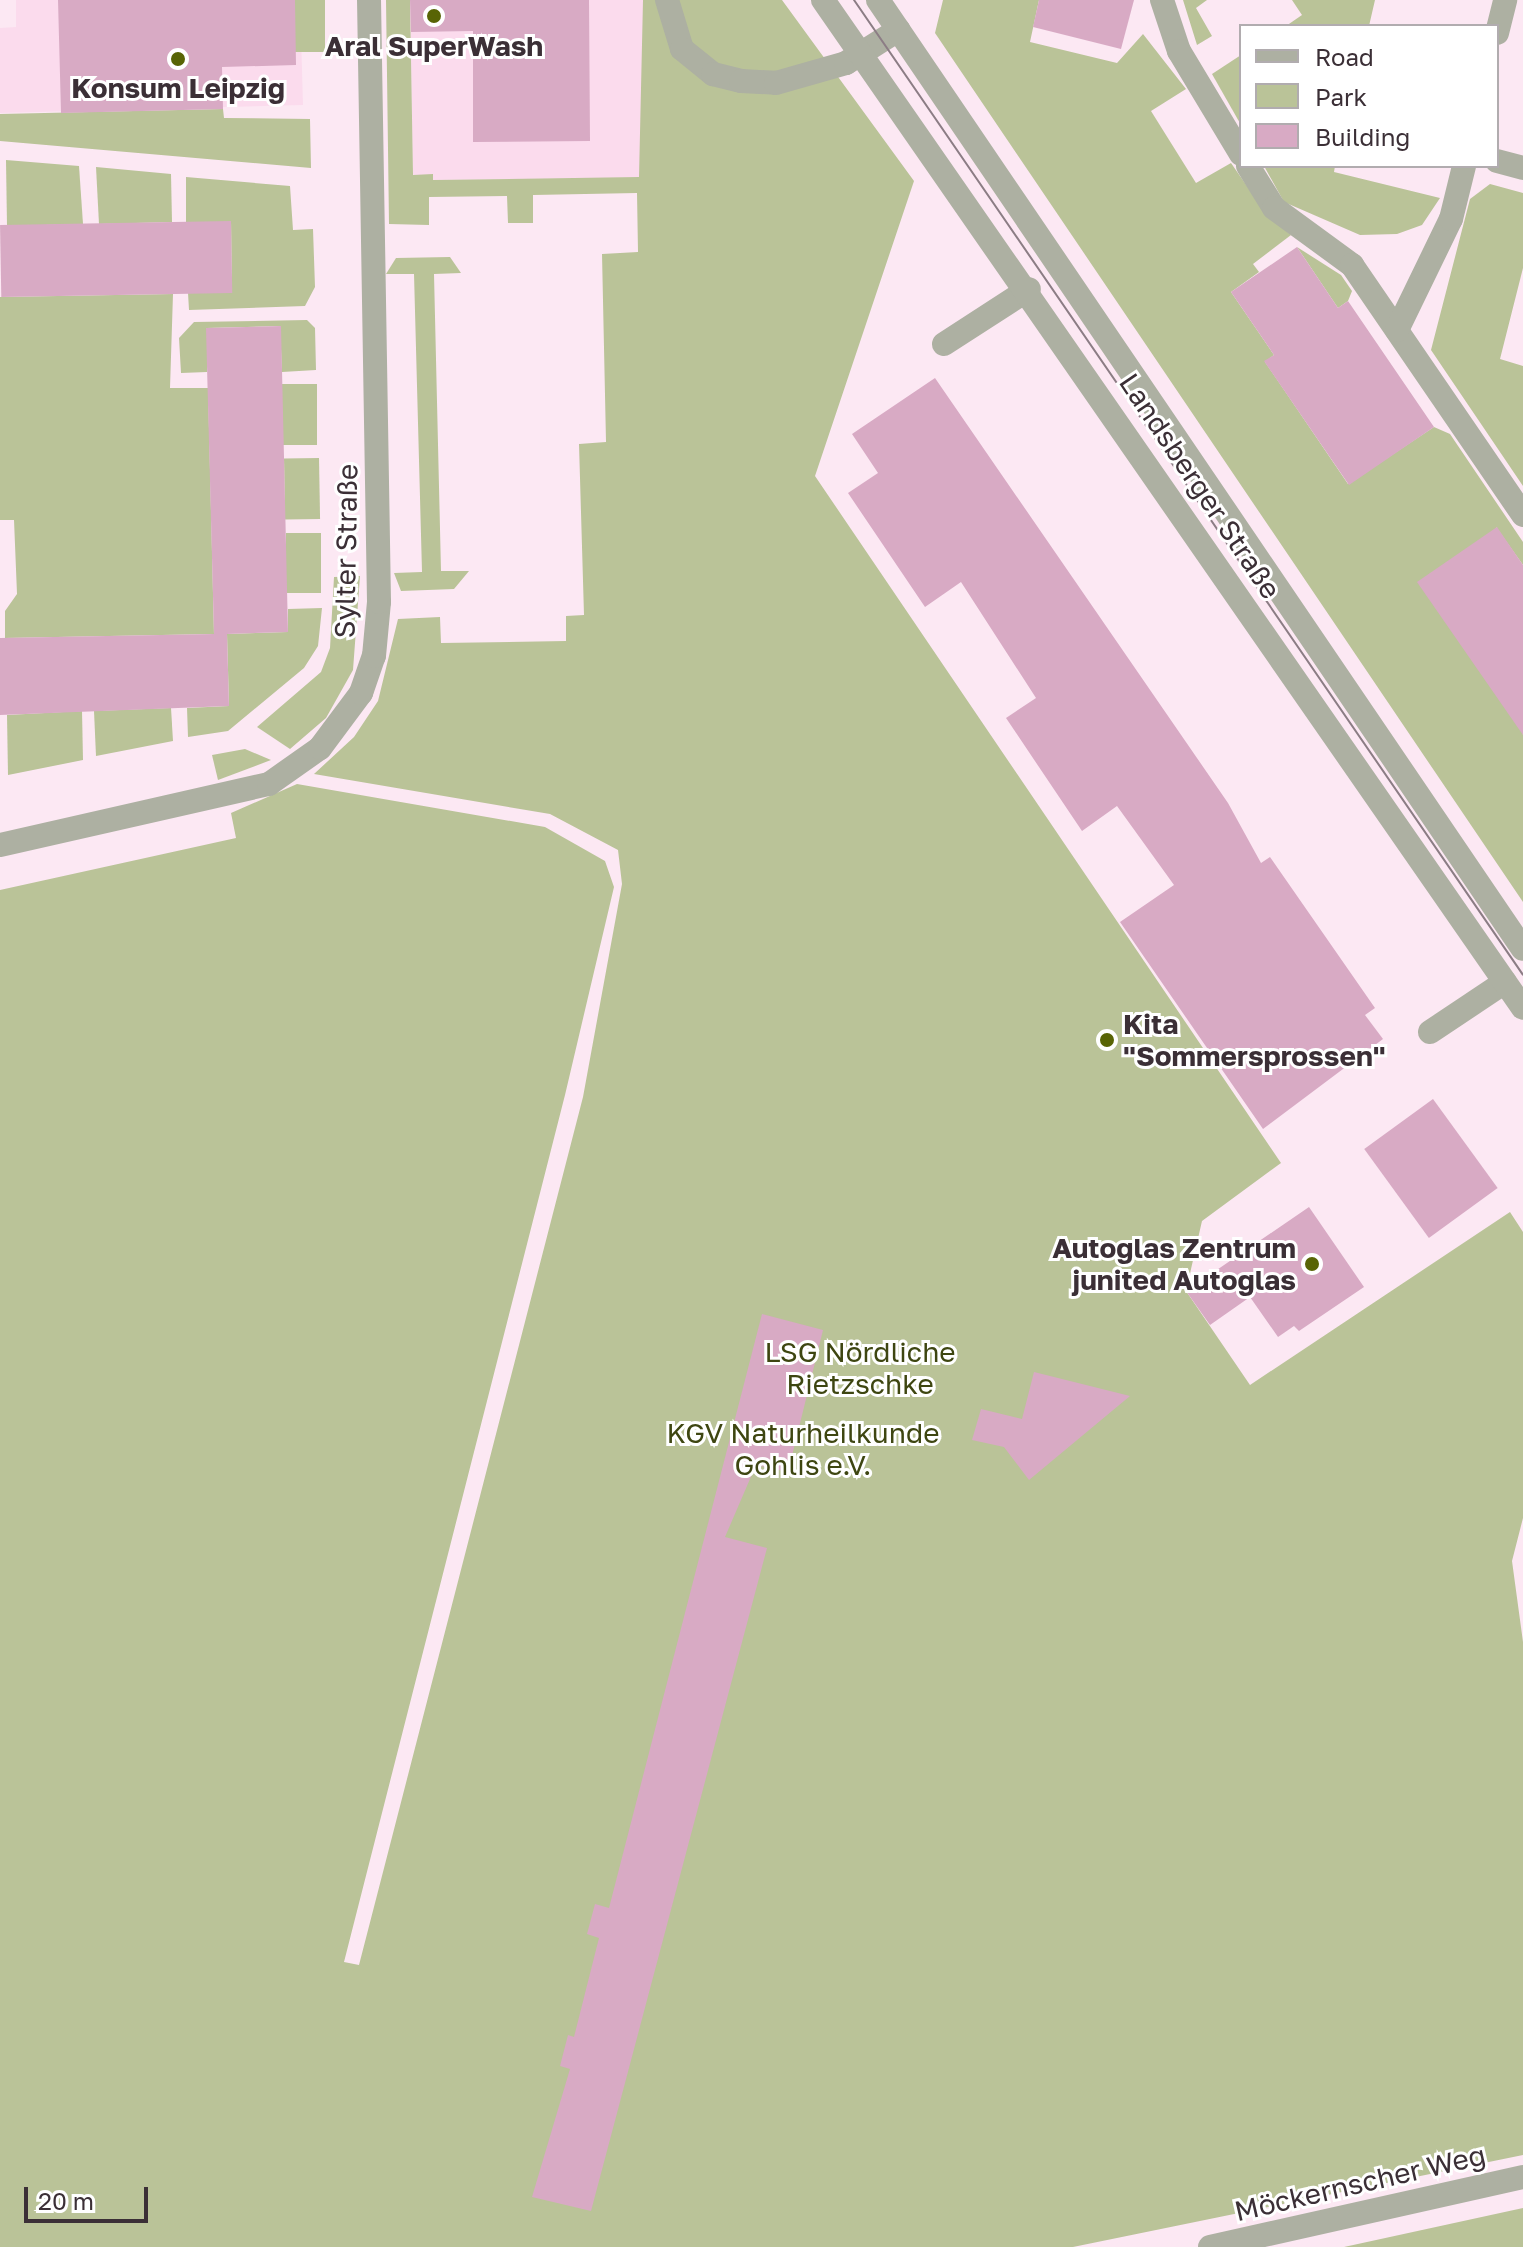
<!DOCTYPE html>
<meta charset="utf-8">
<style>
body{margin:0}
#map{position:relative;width:1523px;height:2247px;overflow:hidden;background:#fce8f3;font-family:"Golos Text",sans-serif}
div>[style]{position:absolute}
.built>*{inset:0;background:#fbdbed}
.green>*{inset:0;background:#bac398;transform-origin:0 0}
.building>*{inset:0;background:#d8aac4;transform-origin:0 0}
.service>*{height:24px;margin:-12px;padding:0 12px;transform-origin:12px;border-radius:12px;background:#adb0a2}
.minor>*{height:24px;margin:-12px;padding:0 12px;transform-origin:12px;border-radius:12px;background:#adb0a2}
.tertiary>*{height:24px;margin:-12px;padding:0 12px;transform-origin:12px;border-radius:12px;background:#adb0a2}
.tram>*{height:2px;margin:-1px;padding:0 1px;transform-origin:1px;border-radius:1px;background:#8c7d85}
.dots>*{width:22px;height:22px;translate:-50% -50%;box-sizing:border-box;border:4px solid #fff;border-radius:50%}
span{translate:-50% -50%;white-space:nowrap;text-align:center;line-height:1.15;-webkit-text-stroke:6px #fff;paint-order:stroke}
.poi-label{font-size:28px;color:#3b2f36;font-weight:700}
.left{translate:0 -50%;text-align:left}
.right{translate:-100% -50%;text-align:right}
.street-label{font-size:28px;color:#3b2f36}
.park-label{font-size:28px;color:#3e4611}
.legend{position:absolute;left:1239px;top:24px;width:260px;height:144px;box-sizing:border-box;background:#fff;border:2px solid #b1acaf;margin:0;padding:10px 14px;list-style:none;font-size:24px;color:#3b2f36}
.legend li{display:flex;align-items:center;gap:16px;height:40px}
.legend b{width:40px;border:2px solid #b1acaf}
.scale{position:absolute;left:24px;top:2187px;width:124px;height:36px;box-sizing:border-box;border:4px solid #3b2f36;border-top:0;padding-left:10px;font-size:24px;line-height:28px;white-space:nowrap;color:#3b2f36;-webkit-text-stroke:6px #fff;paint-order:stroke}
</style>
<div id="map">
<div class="built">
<div style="clip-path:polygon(16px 0,300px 0,303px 105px,0 113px,0 28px,16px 27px)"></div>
<div style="clip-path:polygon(410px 0,696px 0,696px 177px,432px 180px,433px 175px,413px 175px)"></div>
</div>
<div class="green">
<div style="left:295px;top:0;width:30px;height:52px"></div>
<div style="clip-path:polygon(386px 0,410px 0,413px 175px,433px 174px,433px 180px,639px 177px,643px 0,782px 0,914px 181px,815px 476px,1281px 1163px,1202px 1221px,1186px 1291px,1250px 1385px,1510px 1212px,1523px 1232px,1523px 1518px,1512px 1561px,1523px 1642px,1523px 2155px,1073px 2247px,0 2247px,0 890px,236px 838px,231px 813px,297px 784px,545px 827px,605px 861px,614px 887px,565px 1095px,344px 1962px,359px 1965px,583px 1097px,622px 884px,618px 850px,550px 814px,314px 774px,354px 737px,378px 701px,398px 619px,440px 617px,441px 643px,566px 641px,566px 616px,584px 615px,579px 444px,606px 442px,602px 254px,638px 252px,637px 193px,533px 195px,533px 223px,508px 223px,507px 196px,429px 197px,429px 225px,389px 224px)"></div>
<div style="clip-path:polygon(943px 0,1039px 0,1030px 42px,1117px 63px,1143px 34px,1186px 89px,1151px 111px,1196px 183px,1231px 163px,1267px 215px,1291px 235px,1253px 264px,1259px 272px,1231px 292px,1274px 355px,1265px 362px,1348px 484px,1434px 427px,1450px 434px,1523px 542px,1523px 565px,1496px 527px,1523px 735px,1523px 902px,935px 33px)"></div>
<div style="clip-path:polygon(1183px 0,1207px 0,1196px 8px,1212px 36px,1197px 45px)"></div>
<div style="clip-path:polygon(1292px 0,1375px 0,1369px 26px,1286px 26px,1302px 15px)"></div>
<div style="clip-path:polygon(1241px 55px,1241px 125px,1212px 74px)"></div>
<div style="clip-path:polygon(223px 109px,224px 118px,310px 119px,311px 168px,0 141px,0 114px)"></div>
<div style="clip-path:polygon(6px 160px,79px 166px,83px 224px,7px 226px)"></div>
<div style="clip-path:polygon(1264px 166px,1335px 166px,1334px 172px,1440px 198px,1422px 225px,1397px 234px,1360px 235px,1284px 202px)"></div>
<div style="clip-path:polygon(96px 167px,171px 174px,172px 222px,99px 224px)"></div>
<div style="clip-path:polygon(186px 177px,290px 186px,293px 230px,313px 229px,315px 287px,305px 306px,189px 310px,188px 293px,232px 293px,231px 222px,186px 222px)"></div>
<div style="clip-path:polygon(1490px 184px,1523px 193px,1523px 268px,1500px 359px,1523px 366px,1523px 486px,1431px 350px,1470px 199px)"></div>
<div style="clip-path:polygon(1297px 247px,1341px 275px,1352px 291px,1348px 301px,1338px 308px)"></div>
<div style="clip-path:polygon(450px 257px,461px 273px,434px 274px,441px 571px,469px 571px,454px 589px,401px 591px,394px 573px,422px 572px,414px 274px,386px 274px,396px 258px)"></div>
<div style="clip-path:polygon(173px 294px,170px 388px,208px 388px,214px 634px,5px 638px,5px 611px,17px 594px,14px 520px,0 520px,0 297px)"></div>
<div style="clip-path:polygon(307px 320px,315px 328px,316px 370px,282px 372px,280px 326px,207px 328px,207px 372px,181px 373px,179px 338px,194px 322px)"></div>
<div style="left:282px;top:384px;width:35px;height:61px"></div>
<div style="left:319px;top:458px;width:61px;height:35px;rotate:89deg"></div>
<div style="left:321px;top:533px;width:60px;height:35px;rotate:90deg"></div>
<div style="clip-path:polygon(360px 576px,353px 670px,326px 718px,290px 749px,257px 727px,321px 672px,330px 648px,334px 577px)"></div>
<div style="clip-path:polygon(322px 608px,318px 646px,304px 668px,228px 731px,188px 737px,187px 708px,229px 706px,227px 634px,288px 632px,288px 609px)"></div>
<div style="clip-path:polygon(171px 708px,173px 741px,96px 756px,94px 711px)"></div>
<div style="clip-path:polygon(82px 711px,83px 760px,8px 775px,7px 715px)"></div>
<div style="clip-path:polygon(245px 749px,271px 760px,218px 780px,212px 755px)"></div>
<div style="clip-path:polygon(1523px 2208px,1523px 2247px,1344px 2247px)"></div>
</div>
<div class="building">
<div style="clip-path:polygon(58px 0,295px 0,296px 65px,222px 67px,223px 109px,61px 113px)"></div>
<div style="clip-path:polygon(410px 0,589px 0,590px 141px,473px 142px,473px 31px,411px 32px)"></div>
<div style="clip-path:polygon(1039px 0,1134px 0,1121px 49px,1033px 27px)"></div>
<div style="left:231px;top:221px;width:72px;height:231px;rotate:89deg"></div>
<div style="clip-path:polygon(1297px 247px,1338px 308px,1348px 301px,1434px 427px,1349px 485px,1264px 361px,1274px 355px,1231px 292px)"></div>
<div style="clip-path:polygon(281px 326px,288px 632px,227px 634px,229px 706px,0 715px,0 638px,214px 634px,206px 328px)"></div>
<div style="clip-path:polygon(935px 378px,1228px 803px,1261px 863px,1270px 857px,1375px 1008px,1365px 1015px,1383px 1039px,1263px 1129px,1120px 922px,1174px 885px,1117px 806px,1082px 831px,1006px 718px,1036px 698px,961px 582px,925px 607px,848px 493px,878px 473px,852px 434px)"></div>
<div style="clip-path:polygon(1497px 527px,1523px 565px,1523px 735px,1417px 582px)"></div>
<div style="left:1433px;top:1099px;width:110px;height:85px;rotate:54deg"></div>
<div style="clip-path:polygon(1309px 1207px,1364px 1287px,1299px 1331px,1294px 1326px,1278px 1337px,1250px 1297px,1210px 1325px,1186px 1291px)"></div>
<div style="clip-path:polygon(762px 1314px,823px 1330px,788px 1472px,756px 1465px,725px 1537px,767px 1548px,591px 2211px,532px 2197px,570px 2069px,560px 2066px,568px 2035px,574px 2037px,599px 1938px,587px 1934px,595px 1904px,609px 1908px)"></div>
<div style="clip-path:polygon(1034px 1372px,1130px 1396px,1029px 1480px,1004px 1447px,972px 1440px,981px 1409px,1022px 1419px)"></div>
</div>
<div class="service">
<div style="left:667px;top:0;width:51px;rotate:73deg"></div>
<div style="left:682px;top:49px;width:40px;rotate:39deg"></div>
<div style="left:713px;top:74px;width:29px;rotate:14deg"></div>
<div style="left:741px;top:81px;width:35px;rotate:3deg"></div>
<div style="left:776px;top:83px;width:73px;rotate:-15.9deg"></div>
<div style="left:846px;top:63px;width:62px;rotate:-32.4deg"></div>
<div style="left:1162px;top:0;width:54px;rotate:71.6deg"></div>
<div style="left:1179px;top:51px;width:120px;rotate:59deg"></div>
<div style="left:1497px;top:33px;width:34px;rotate:-76deg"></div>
<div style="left:1497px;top:161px;width:27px;rotate:15deg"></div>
<div style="left:1248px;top:166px;width:49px;rotate:58.2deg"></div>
<div style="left:1274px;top:208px;width:97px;rotate:36.2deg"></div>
<div style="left:1352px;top:265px;width:303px;rotate:55.6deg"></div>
<div style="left:1397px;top:330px;width:123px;rotate:-64.1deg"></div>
<div style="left:1451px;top:219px;width:55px;rotate:-76.2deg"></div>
<div style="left:944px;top:344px;width:101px;rotate:-32.9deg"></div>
<div style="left:1430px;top:1032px;width:90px;rotate:-33.7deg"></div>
</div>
<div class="minor">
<div style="left:0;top:845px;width:276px;rotate:-12.8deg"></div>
<div style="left:269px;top:784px;width:62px;rotate:-35.2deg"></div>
<div style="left:320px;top:748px;width:69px;rotate:-53.3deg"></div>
<div style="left:361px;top:693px;width:39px;rotate:-71deg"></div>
<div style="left:374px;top:656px;width:54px;rotate:-84.7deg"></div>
<div style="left:379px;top:602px;width:602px;rotate:-90.95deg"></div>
<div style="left:1210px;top:2247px;width:321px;rotate:-12.6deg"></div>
</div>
<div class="tertiary">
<div style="left:823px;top:0;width:1227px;rotate:55.22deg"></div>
<div style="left:878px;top:0;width:1147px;rotate:55.8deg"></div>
</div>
<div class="tram">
<div style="left:854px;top:0;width:1182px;rotate:55.54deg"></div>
</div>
<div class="dots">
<div style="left:434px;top:16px;background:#586405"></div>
<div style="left:178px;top:59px;background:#586405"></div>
<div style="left:1107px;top:1040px;background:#586405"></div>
<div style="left:1312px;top:1264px;background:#586405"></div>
</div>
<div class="poi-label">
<span style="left:434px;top:46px">Aral SuperWash</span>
<span style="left:178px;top:88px">Konsum Leipzig</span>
<span class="left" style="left:1123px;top:1040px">Kita<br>"Sommersprossen"</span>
<span class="right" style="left:1296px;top:1264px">Autoglas Zentrum<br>junited Autoglas</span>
</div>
<div class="street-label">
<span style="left:1200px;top:486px;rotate:56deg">Landsberger Straße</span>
<span style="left:346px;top:551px;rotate:-89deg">Sylter Straße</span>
<span style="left:1360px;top:2183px;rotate:-13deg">Möckernscher Weg</span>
</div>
<div class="park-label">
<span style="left:860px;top:1368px">LSG Nördliche<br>Rietzschke</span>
<span style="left:803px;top:1449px">KGV Naturheilkunde<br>Gohlis e.V.</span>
</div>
<ul class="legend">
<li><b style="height:10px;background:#adb0a2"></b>Road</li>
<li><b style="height:22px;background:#bac398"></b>Park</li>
<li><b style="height:22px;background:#d8aac4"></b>Building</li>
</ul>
<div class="scale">20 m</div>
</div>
